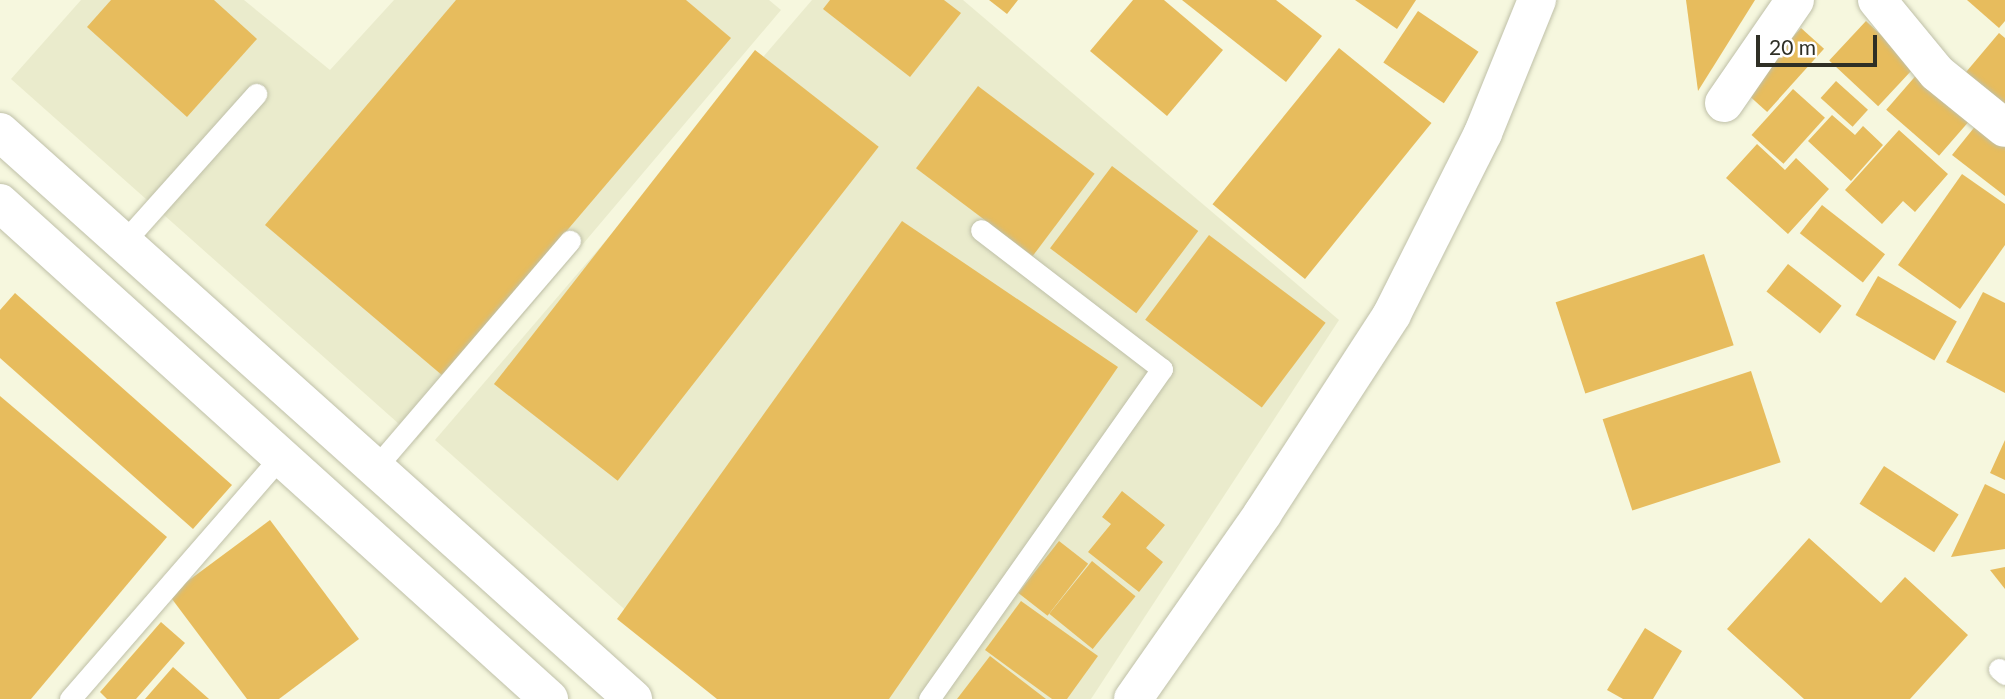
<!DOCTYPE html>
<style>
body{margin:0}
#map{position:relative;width:2005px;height:699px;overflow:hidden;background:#f6f7de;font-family:Lato,sans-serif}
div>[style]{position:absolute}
.built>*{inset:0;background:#eaebcc}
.building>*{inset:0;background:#e7bc5d;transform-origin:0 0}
.roads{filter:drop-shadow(0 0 2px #bfc0a8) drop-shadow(0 0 2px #bfc0a8)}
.service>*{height:21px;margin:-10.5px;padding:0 10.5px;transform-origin:10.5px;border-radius:10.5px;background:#fff}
.minor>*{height:38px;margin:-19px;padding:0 19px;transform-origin:19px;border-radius:19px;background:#fff}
.tertiary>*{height:38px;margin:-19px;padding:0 19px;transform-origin:19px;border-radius:19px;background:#fff}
span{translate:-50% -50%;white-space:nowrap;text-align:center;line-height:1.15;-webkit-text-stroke:6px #fff;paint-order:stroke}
.scale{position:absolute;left:1756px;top:35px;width:121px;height:32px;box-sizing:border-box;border:4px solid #2f2f25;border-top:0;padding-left:9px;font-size:21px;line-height:24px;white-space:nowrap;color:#2f2f25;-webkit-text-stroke:5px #fff;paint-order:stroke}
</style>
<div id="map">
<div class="built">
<div style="clip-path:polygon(81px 0,244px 0,330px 70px,394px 0,769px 0,781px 10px,417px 440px,11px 79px)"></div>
<div style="clip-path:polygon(812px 0,963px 0,1339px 320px,1091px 699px,725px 699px,435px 440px)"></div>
</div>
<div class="building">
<div style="clip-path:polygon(111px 0,214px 0,257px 39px,187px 117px,87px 27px)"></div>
<div style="clip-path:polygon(456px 0,686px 0,731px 38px,443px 376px,265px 225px)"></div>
<div style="clip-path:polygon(830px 0,944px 0,961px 13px,910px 77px,823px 9px)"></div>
<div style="clip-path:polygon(989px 0,1018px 0,1007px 14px)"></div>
<div style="clip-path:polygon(1133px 0,1164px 0,1223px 50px,1167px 116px,1090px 51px)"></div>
<div style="clip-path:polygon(1182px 0,1276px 0,1322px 36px,1286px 82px)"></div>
<div style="clip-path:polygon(1355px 0,1416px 0,1397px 29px)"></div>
<div style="clip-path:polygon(1686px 0,1755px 0,1698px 91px)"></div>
<div style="clip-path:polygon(1967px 0,2005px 0,2005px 21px,1999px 28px)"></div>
<div style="left:1418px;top:11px;width:73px;height:62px;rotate:34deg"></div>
<div style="left:1866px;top:21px;width:67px;height:54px;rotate:43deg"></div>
<div style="left:1801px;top:28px;width:31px;height:85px;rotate:42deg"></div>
<div style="clip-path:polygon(1999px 33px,2005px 38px,2005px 116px,1961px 78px)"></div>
<div style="left:1339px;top:48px;width:119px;height:201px;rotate:39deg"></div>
<div style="left:755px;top:50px;width:157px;height:424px;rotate:38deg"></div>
<div style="left:1919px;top:72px;width:70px;height:50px;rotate:41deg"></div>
<div style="left:1836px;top:81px;width:43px;height:23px;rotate:42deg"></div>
<div style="left:978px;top:86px;width:146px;height:103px;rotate:37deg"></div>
<div style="left:1793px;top:89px;width:43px;height:62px;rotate:42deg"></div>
<div style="clip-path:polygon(1832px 115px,1855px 135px,1863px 126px,1883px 145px,1851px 181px,1808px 141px)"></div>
<div style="clip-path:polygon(1977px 124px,2005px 146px,2005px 196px,1952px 155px)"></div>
<div style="clip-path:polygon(1899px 130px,1948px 174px,1915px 212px,1903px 201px,1882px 224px,1845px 190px)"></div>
<div style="clip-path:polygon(1757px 144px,1785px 170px,1796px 158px,1829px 189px,1788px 234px,1726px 178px)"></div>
<div style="left:1112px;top:166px;width:108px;height:103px;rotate:37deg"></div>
<div style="clip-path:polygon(1962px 174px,2005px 204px,2005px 245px,1960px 309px,1898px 265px)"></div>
<div style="left:1822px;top:205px;width:80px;height:36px;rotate:38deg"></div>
<div style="clip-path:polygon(902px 221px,1118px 367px,889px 699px,717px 699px,617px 619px)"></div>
<div style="left:1209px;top:235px;width:146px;height:106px;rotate:37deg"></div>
<div style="left:1704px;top:254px;width:96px;height:156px;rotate:72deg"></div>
<div style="left:1788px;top:264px;width:68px;height:35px;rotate:38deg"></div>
<div style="left:1878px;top:276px;width:91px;height:45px;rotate:30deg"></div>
<div style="clip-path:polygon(1983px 292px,2005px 303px,2005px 393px,1946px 362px)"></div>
<div style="clip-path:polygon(15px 293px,232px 485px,193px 529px,0 358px,0 310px)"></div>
<div style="left:1751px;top:371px;width:96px;height:156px;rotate:72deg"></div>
<div style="clip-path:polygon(0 396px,167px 537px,31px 699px,0 699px)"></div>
<div style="clip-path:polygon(2005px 440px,2005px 480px,1990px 473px)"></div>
<div style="left:1884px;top:466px;width:89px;height:45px;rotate:33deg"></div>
<div style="clip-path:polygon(1985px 484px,2005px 494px,2005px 549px,1951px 557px)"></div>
<div style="clip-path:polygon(1122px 491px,1165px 525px,1146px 548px,1163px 562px,1139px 592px,1088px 552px,1111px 524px,1102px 517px)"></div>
<div style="clip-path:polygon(270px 520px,359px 639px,279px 699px,247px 699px,169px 595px)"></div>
<div style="clip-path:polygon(1809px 538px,1881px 603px,1905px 577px,1968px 635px,1910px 699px,1804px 699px,1727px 629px)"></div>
<div style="left:1059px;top:541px;width:37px;height:66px;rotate:38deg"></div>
<div style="left:1092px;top:561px;width:56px;height:68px;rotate:39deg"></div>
<div style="clip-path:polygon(2005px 567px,2005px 589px,1990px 570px)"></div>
<div style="clip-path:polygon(1021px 601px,1098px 656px,1067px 699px,1052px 699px,985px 650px)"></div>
<div style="clip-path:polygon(161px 622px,185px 643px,136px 699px,107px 699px,100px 692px)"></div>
<div style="clip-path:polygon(1645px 628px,1682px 651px,1653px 699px,1623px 699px,1607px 690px)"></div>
<div style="clip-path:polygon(990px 656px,1046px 699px,957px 699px)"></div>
<div style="clip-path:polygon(173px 667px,209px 699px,145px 699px)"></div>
</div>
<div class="roads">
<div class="service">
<div style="left:123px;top:243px;width:200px;rotate:-48.2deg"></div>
<div style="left:376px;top:467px;width:298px;rotate:-49.4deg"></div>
<div style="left:1999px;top:669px;width:8px;rotate:40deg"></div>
<div style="left:70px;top:699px;width:322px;rotate:-49deg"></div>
<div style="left:929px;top:699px;width:404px;rotate:-54.8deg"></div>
<div style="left:1162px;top:369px;width:228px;rotate:-142.5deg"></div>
</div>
<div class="minor">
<div style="left:1877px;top:0;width:94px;rotate:50.6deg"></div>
<div style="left:1937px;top:73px;width:87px;rotate:39deg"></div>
<div style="left:1724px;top:103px;width:125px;rotate:-55.4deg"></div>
<div style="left:1133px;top:699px;width:227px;rotate:-55deg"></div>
<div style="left:1263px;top:513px;width:237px;rotate:-57deg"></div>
<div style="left:1392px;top:314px;width:203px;rotate:-63.3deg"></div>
<div style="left:1483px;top:133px;width:144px;rotate:-67.9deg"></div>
</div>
<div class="tertiary">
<div style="left:0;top:132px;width:850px;rotate:41.85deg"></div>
<div style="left:0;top:203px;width:740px;rotate:42.1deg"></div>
</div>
</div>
<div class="scale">20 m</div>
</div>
